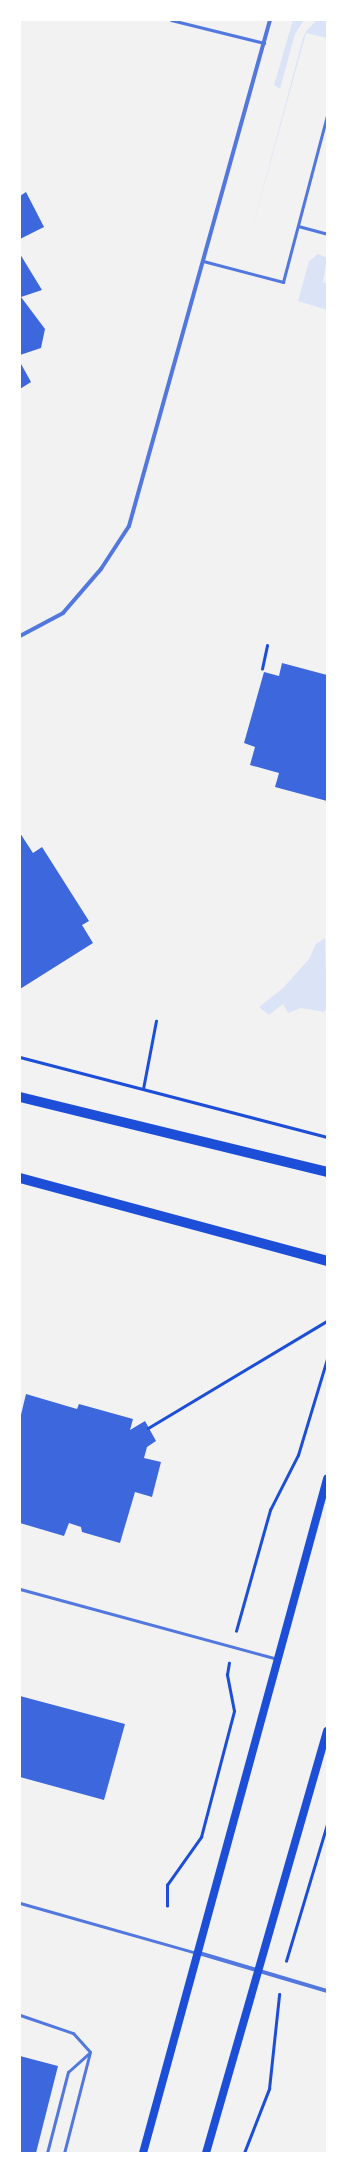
<!DOCTYPE html>
<style>
body{margin:0}
#map{position:relative;width:347px;height:2173px;overflow:hidden;background:#f2f2f2;font-family:Roboto,sans-serif}
div>[style]{position:absolute}
.green>*{inset:0;background:#dbe4f7}
.building>*{inset:0;background:#3d67dc}
.path>*{height:2.5px;margin:-1.25px;padding:0 1.25px;transform-origin:1.25px;border-radius:1.25px;background:#1d4ed8}
.service>*{height:3px;margin:-1.5px;padding:0 1.5px;transform-origin:1.5px;border-radius:1.5px;background:#5277de}
.minor>*{height:4px;margin:-2px;padding:0 2px;transform-origin:2px;border-radius:2px;background:#5277de}
.secondary>*{height:8px;margin:-4px;padding:0 4px;transform-origin:4px;border-radius:4px;background:#1d4ed8}
.primary>*{height:10px;margin:-5px;padding:0 5px;transform-origin:5px;border-radius:5px;background:#1d4ed8}
span{translate:-50% -50%;white-space:nowrap;text-align:center;line-height:1.15;-webkit-text-stroke:3px #fff;paint-order:stroke}
.frame{position:absolute;inset:0;border:21px solid #fff;pointer-events:none}
</style>
<div id="map">
<div class="green">
<div style="clip-path:polygon(293px 20px,304px 20px,295px 34px,280px 89px,274px 85px)"></div>
<div style="clip-path:polygon(317px 20px,327px 20px,327px 38px,306px 33px,250px 237px,303px 38px,306px 31px)"></div>
<div style="clip-path:polygon(318px 254px,327px 258px,323px 282px,327px 284px,327px 310px,298px 301px,309px 261px)"></div>
<div style="clip-path:polygon(325px 938px,327px 1008px,324px 1012px,301px 1008px,288px 1013px,283px 1004px,269px 1015px,259px 1007px,283px 988px,309px 959px,316px 944px)"></div>
</div>
<div class="building">
<div style="clip-path:polygon(26px 192px,44px 227px,20px 239px,20px 196px)"></div>
<div style="clip-path:polygon(20px 254px,42px 290px,21px 297px,45px 329px,41px 348px,20px 355px)"></div>
<div style="clip-path:polygon(20px 362px,31px 382px,20px 389px)"></div>
<div style="clip-path:polygon(282px 663px,327px 675px,327px 801px,275px 787px,279px 773px,250px 765px,255px 747px,244px 743px,264px 672px,279px 676px)"></div>
<div style="clip-path:polygon(20px 833px,33px 853px,42px 847px,89px 921px,82px 925px,93px 943px,20px 989px)"></div>
<div style="clip-path:polygon(26px 1394px,77px 1409px,79px 1404px,133px 1419px,130px 1430px,145px 1421px,156px 1441px,147px 1447px,144px 1458px,161px 1462px,152px 1497px,135px 1492px,120px 1543px,82px 1532px,81px 1527px,69px 1523px,64px 1536px,20px 1523px,20px 1419px)"></div>
<div style="clip-path:polygon(20px 1696px,125px 1724px,104px 1800px,20px 1777px)"></div>
<div style="clip-path:polygon(20px 2056px,58px 2066px,36px 2153px,20px 2153px)"></div>
</div>
<div class="path">
<div style="left:262px;top:669px;width:24px;rotate:-78deg"></div>
<div style="left:20px;top:1057px;width:317px;rotate:14.6deg"></div>
<div style="left:143px;top:1089px;width:69px;rotate:-79.2deg"></div>
<div style="left:148px;top:1428px;width:209px;rotate:-30.9deg"></div>
<div style="left:236px;top:1631px;width:126px;rotate:-74.3deg"></div>
<div style="left:270px;top:1510px;width:62px;rotate:-63deg"></div>
<div style="left:298px;top:1455px;width:100px;rotate:-73.2deg"></div>
<div style="left:167px;top:1906px;width:21px;rotate:-90deg"></div>
<div style="left:167px;top:1885px;width:59px;rotate:-54.7deg"></div>
<div style="left:201px;top:1837px;width:130px;rotate:-75.3deg"></div>
<div style="left:234px;top:1711px;width:37px;rotate:-101deg"></div>
<div style="left:227px;top:1675px;width:12px;rotate:-81deg"></div>
<div style="left:286px;top:1961px;width:143px;rotate:-73.3deg"></div>
<div style="left:244px;top:2153px;width:69px;rotate:-68.7deg"></div>
<div style="left:269px;top:2089px;width:95px;rotate:-83.9deg"></div>
</div>
<div class="service">
<div style="left:171px;top:20px;width:96px;rotate:13.9deg"></div>
<div style="left:298px;top:226px;width:30px;rotate:15deg"></div>
<div style="left:203px;top:261px;width:83px;rotate:14.7deg"></div>
<div style="left:283px;top:282px;width:173px;rotate:-75.2deg"></div>
<div style="left:20px;top:1589px;width:266px;rotate:15.2deg"></div>
<div style="left:20px;top:1903px;width:184px;rotate:15.8deg"></div>
<div style="left:20px;top:2015px;width:56px;rotate:18.8deg"></div>
<div style="left:73px;top:2033px;width:25px;rotate:48deg"></div>
<div style="left:90px;top:2052px;width:104px;rotate:104.4deg"></div>
<div style="left:47px;top:2153px;width:84px;rotate:-75.5deg"></div>
<div style="left:68px;top:2072px;width:28px;rotate:-42deg"></div>
</div>
<div class="minor">
<div style="left:20px;top:636px;width:49px;rotate:-28.1deg"></div>
<div style="left:63px;top:613px;width:58px;rotate:-49.2deg"></div>
<div style="left:101px;top:569px;width:51px;rotate:-56.9deg"></div>
<div style="left:129px;top:526px;width:525px;rotate:-74.43deg"></div>
<div style="left:199px;top:1953px;width:134px;rotate:16.5deg"></div>
</div>
<div class="secondary">
<div style="left:143px;top:2153px;width:699px;rotate:-74.73deg"></div>
<div style="left:206px;top:2153px;width:439px;rotate:-74deg"></div>
</div>
<div class="primary">
<div style="left:20px;top:1097px;width:316px;rotate:13.7deg"></div>
<div style="left:20px;top:1178px;width:318px;rotate:15.1deg"></div>
</div>
<div class="frame"></div>
</div>
